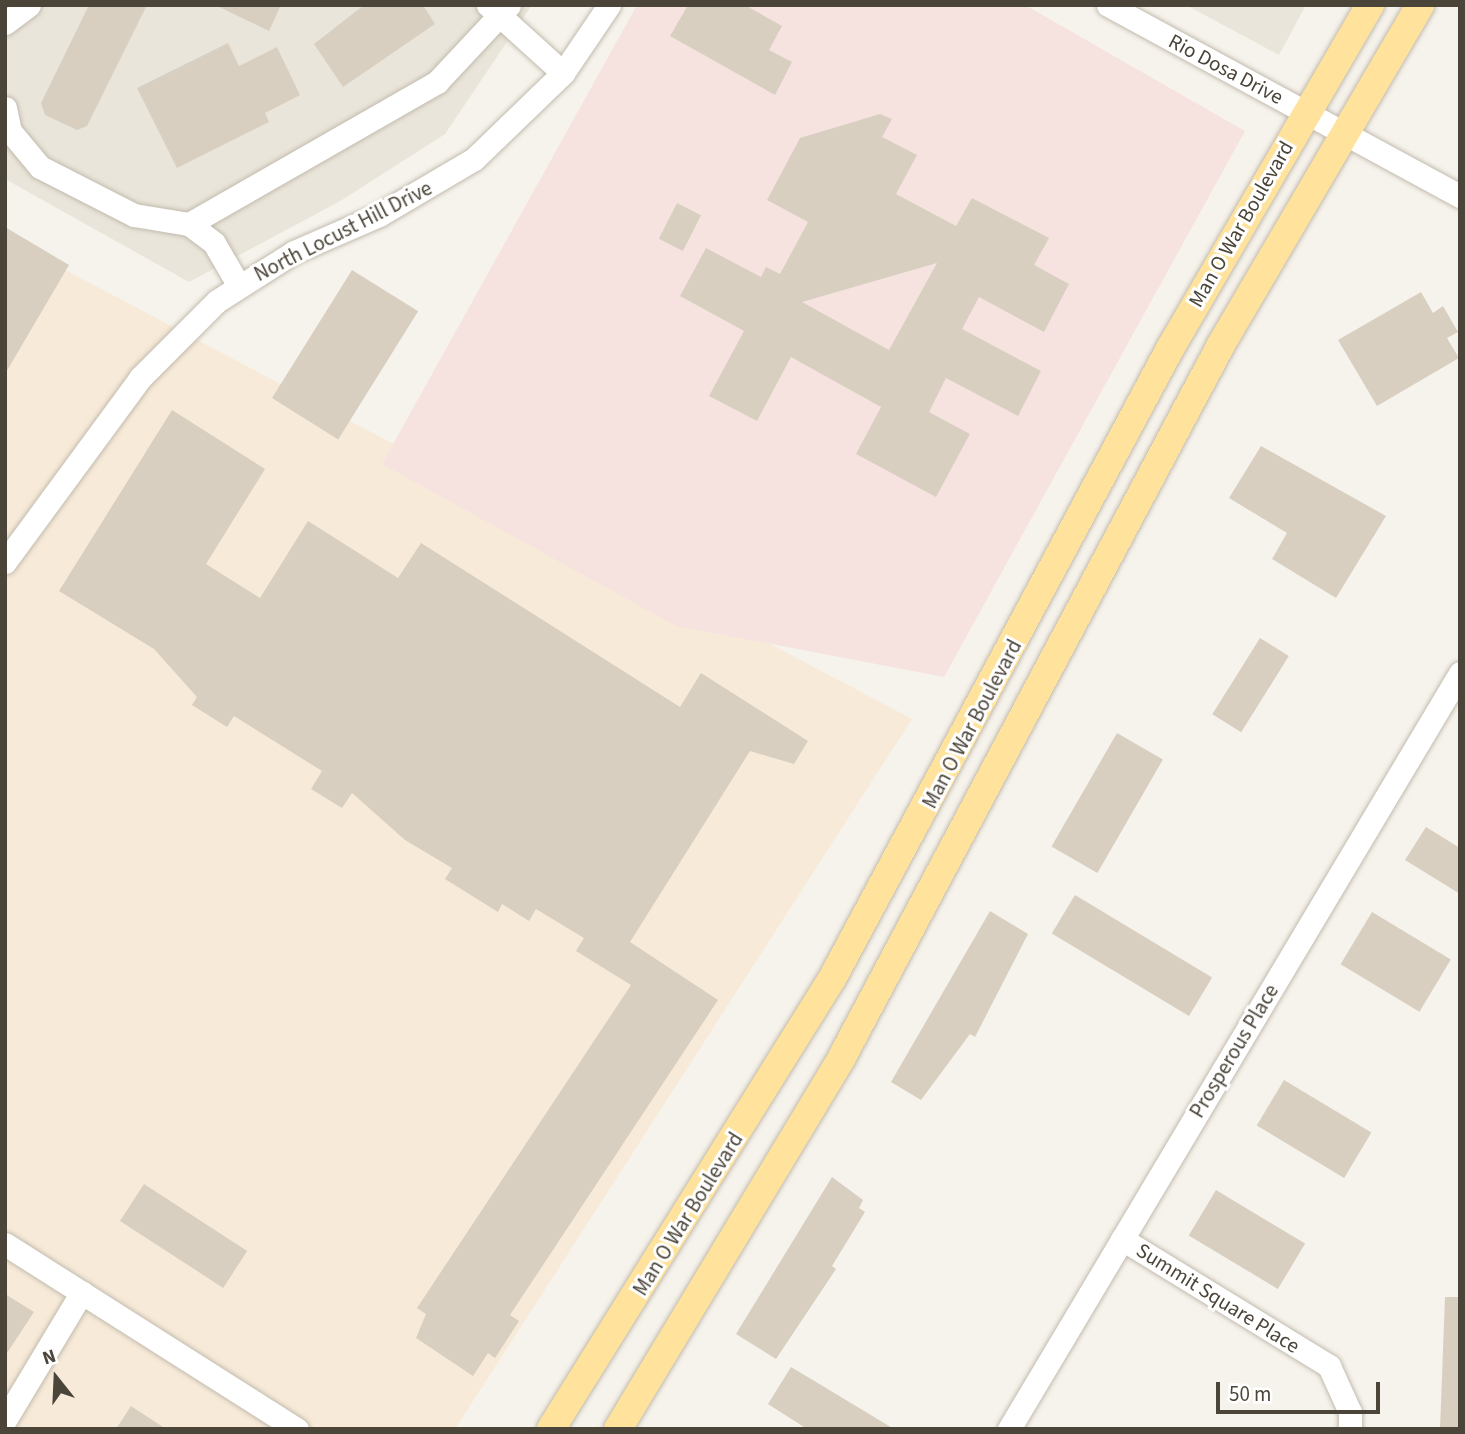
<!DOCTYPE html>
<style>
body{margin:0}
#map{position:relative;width:1465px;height:1434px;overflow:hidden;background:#f6f3ec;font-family:"Source Sans 3",sans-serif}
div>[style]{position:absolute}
.residential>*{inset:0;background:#eae5da}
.commercial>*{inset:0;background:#f7ead8}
.medical>*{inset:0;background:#f6e3e0}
.building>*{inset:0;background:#d8cfc1;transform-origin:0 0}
.roads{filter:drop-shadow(0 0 2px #c2bbae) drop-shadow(0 0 2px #c2bbae)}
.minor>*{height:23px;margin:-11.5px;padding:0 11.5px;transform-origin:11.5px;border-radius:11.5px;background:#fff}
.major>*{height:28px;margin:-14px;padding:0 14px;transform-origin:14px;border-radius:14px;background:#ffe39c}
span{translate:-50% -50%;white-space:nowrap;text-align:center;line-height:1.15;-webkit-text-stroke:6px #fff;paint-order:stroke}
.street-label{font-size:21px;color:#4b4439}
.frame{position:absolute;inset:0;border:7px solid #4b4439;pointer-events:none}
.north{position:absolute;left:21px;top:1343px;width:70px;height:70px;-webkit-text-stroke:5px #fff;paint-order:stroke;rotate:342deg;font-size:19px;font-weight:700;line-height:28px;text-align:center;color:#4b4439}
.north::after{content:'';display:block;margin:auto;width:24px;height:32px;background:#4b4439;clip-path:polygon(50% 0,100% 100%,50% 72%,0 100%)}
.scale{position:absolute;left:1216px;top:1382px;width:164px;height:32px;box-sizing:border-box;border:4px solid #4b4439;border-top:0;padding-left:9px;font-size:21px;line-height:24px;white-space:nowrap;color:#4b4439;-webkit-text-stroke:5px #fff;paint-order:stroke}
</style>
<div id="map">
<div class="residential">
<div style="clip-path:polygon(5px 5px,532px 5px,445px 134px,342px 200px,189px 282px,5px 179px)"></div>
<div style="clip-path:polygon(1186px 5px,1306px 5px,1279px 55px)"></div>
</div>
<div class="commercial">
<div style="clip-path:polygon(5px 238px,912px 719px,455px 1429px,5px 1429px)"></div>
</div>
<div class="medical">
<div style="clip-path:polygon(637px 5px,1025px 5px,1245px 131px,944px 677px,676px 626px,382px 464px)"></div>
</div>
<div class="building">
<div style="clip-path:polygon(89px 5px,147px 5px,87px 126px,77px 130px,45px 115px,41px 103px)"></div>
<div style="clip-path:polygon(215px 5px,281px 5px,269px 31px)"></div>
<div style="clip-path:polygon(364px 5px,423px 5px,435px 24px,343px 87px,314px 44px)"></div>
<div style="clip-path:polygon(688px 5px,745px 5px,782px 26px,769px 50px,792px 62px,775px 95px,670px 36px)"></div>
<div style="clip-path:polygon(228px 43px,239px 66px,277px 47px,300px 95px,265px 113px,269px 122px,177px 168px,137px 88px)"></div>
<div style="clip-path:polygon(evenodd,880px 114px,892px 119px,882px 137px,917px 155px,896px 194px,956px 226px,972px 198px,1049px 238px,1034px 265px,1069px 284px,1044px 332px,979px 297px,962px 329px,1041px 371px,1018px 416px,946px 378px,929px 412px,970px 434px,936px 497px,856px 454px,881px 407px,791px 357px,757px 421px,709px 396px,744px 331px,680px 296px,706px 248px,761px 277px,766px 267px,780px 274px,808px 222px,767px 200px,800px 138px,880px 114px,937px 263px,889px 350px,802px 302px,937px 263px)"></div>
<div style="left:677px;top:203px;width:27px;height:40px;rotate:27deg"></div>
<div style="clip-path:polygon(5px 227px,69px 265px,5px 374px)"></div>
<div style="left:352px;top:270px;width:78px;height:151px;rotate:32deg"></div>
<div style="clip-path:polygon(1421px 292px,1433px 313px,1443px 306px,1458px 332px,1447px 338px,1459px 358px,1377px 406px,1338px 340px)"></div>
<div style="clip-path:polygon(172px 410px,265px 469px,206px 564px,260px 598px,308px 521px,398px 578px,421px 543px,680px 707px,701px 673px,808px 741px,794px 764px,750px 751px,630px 942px,718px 1000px,510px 1315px,519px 1321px,495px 1358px,488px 1353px,473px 1376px,416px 1338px,426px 1314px,417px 1308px,631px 985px,576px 951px,584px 938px,536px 909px,529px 921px,502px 904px,498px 912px,445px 879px,452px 868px,405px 840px,352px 793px,342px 808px,311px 789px,322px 771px,234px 716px,227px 727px,192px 705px,197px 697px,154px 649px,59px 591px)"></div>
<div style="clip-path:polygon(1261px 446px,1386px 516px,1336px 598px,1272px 559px,1287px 533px,1229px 498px)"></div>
<div style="left:1260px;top:638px;width:34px;height:90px;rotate:32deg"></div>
<div style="left:1117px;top:733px;width:53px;height:131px;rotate:30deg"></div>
<div style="clip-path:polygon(1426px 827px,1460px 848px,1460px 894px,1405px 860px)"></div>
<div style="left:1075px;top:895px;width:160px;height:45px;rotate:31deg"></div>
<div style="clip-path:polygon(990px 911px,1028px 934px,975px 1037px,970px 1034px,921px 1100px,891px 1082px)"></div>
<div style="left:1372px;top:912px;width:92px;height:61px;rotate:31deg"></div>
<div style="left:1284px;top:1080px;width:102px;height:53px;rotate:31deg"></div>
<div style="clip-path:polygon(832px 1177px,863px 1200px,859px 1208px,865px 1212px,832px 1266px,836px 1269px,776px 1359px,736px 1334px)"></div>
<div style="left:144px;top:1184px;width:123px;height:44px;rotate:33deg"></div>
<div style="left:1216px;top:1190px;width:104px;height:53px;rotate:31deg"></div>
<div style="clip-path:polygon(5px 1294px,34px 1312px,5px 1356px)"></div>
<div style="clip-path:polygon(1445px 1297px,1460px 1297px,1460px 1429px,1440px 1429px)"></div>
<div style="clip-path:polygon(791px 1367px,836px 1394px,894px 1429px,807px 1429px,768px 1404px)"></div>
<div style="clip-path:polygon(131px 1406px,166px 1429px,116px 1429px)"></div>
</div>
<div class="roads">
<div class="minor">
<div style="left:488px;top:5px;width:101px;rotate:42.2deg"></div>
<div style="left:1108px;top:5px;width:400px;rotate:28.5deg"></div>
<div style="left:5px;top:23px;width:30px;rotate:-37deg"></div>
<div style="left:5px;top:108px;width:24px;rotate:78deg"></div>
<div style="left:10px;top:131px;width:47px;rotate:50.2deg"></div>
<div style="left:40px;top:167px;width:106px;rotate:27.1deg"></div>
<div style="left:134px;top:215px;width:56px;rotate:9.3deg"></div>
<div style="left:189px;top:224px;width:31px;rotate:37deg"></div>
<div style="left:214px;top:243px;width:50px;rotate:59.8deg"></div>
<div style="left:189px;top:224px;width:286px;rotate:-29.8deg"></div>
<div style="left:437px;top:82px;width:105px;rotate:-46.9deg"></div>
<div style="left:5px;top:562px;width:228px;rotate:-53.7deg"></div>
<div style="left:140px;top:378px;width:109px;rotate:-45deg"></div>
<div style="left:217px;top:301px;width:91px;rotate:-32.5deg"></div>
<div style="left:294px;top:252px;width:93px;rotate:-23.5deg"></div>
<div style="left:379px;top:215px;width:110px;rotate:-30.5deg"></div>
<div style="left:474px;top:159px;width:124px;rotate:-44deg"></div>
<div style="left:563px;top:73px;width:82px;rotate:-55.9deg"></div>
<div style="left:1122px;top:1239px;width:243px;rotate:31.5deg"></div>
<div style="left:1329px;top:1366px;width:51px;rotate:65.5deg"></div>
<div style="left:1350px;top:1412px;width:17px;rotate:90deg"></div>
<div style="left:5px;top:1244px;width:346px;rotate:32.4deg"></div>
<div style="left:5px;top:1420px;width:149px;rotate:-59deg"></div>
<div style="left:1009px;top:1429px;width:880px;rotate:-59.18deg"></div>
</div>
<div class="major">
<div style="left:551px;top:1429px;width:533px;rotate:-58.04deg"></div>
<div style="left:833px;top:977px;width:715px;rotate:-61.79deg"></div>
<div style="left:1171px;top:347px;width:396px;rotate:-59.8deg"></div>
<div style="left:618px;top:1429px;width:434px;rotate:-58.9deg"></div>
<div style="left:842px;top:1057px;width:809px;rotate:-61.98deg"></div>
<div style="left:1222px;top:343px;width:392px;rotate:-59.6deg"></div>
</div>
</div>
<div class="street-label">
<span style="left:1226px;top:69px;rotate:28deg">Rio Dosa Drive</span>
<span style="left:1241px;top:224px;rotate:-60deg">Man O War Boulevard</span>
<span style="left:343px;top:231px;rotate:-27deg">North Locust Hill Drive</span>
<span style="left:972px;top:724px;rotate:-62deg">Man O War Boulevard</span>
<span style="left:1234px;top:1051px;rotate:-59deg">Prosperous Place</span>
<span style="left:688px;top:1214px;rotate:-58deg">Man O War Boulevard</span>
<span style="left:1218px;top:1298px;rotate:32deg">Summit Square Place</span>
</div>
<div class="frame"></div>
<div class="north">N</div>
<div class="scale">50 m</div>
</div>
